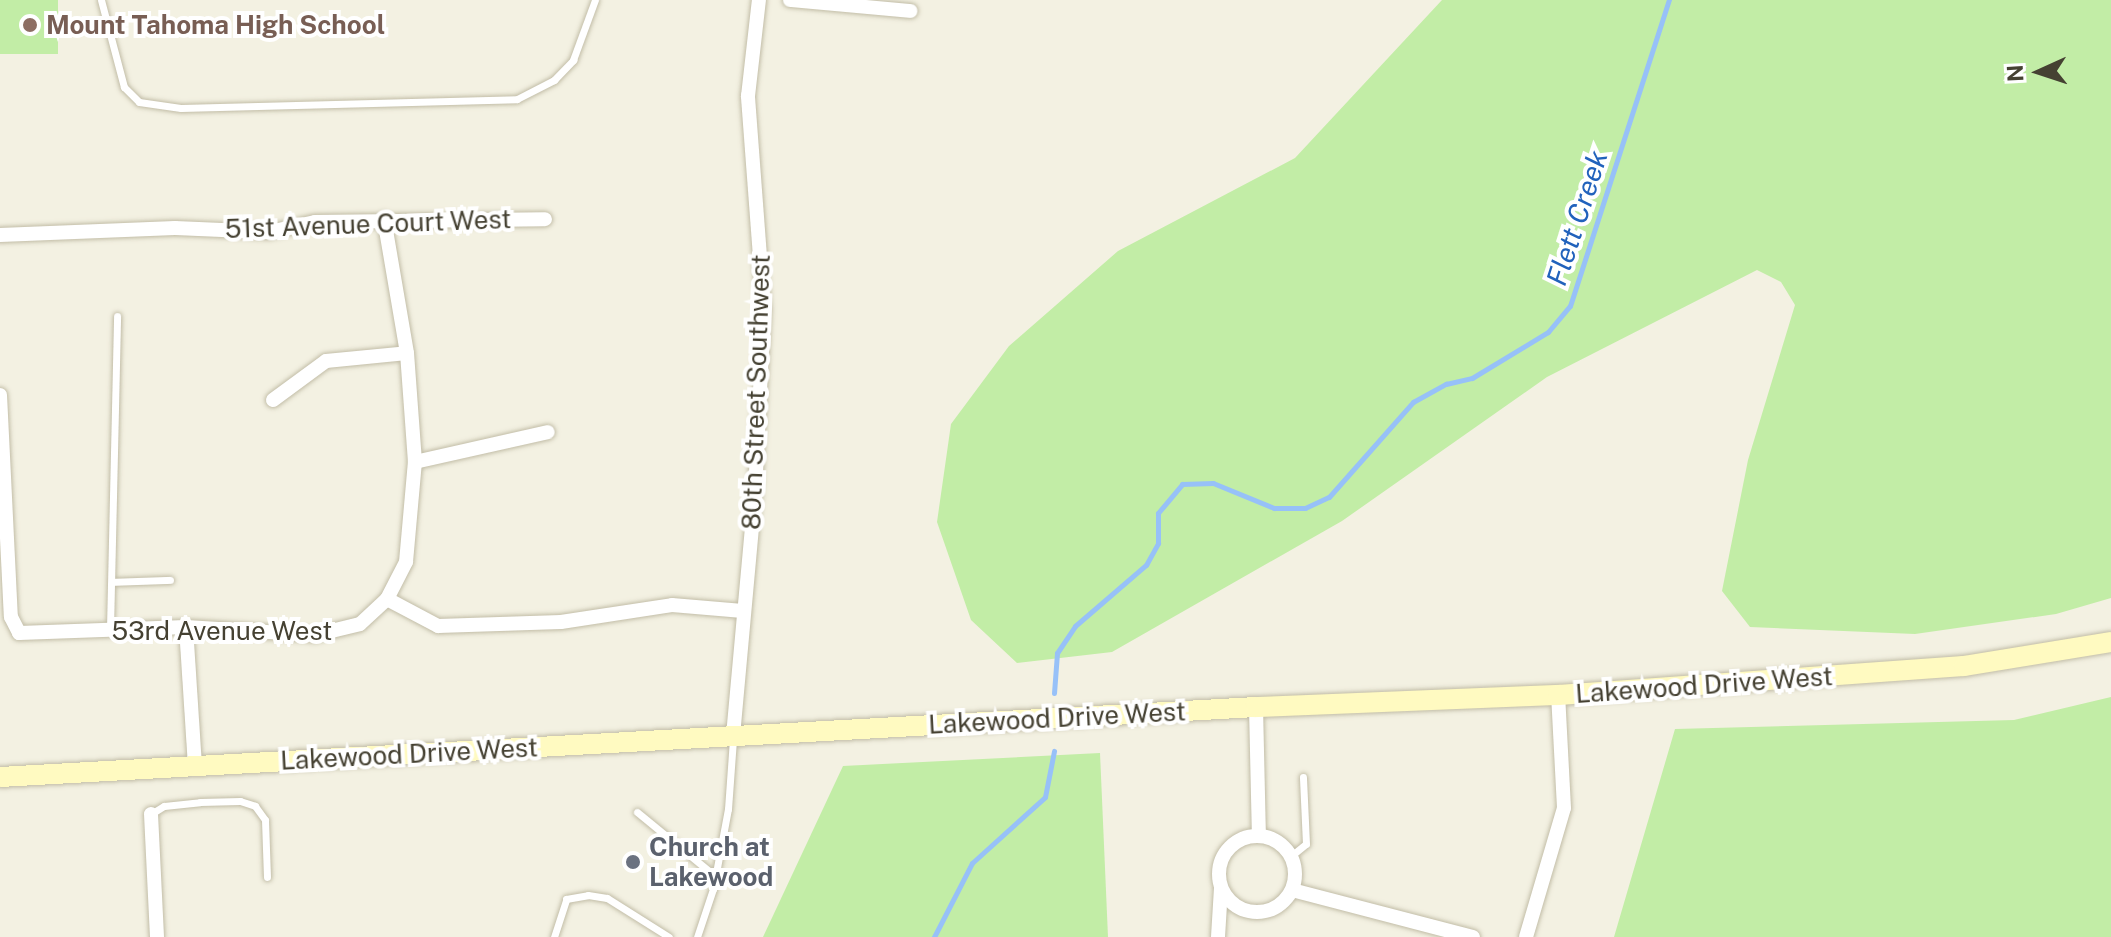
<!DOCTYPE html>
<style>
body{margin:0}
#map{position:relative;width:2111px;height:937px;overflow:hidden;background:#f3f1e2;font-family:"Public Sans",sans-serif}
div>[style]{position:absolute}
.green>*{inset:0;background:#c2eda6;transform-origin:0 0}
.stream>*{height:5px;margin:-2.5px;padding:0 2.5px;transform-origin:2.5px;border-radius:2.5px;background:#97c1f8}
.roads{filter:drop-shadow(0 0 2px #c2bda7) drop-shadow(0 0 2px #c2bda7)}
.lane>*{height:7px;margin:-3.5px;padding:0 3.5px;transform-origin:3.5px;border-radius:3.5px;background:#fff}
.street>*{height:14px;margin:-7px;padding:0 7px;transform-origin:7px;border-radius:7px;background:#fff}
.street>.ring{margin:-7px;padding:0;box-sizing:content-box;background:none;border:14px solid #fff;border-radius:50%}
.secondary>*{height:20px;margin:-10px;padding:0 10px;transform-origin:10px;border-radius:10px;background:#fffac1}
.dots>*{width:22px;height:22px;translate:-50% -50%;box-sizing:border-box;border:4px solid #fff;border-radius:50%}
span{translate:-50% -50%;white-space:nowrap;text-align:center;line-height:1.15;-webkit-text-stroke:8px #fff;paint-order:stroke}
.education-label{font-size:26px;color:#785e54;font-weight:700}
.left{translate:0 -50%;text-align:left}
.street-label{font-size:26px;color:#454132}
.worship-label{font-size:26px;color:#5b616d;font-weight:700}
.water-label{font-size:28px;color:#2162bc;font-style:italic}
.north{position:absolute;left:1999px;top:32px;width:80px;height:80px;-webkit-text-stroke:6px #fff;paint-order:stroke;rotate:267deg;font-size:22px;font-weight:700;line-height:32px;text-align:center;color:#454132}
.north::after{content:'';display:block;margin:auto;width:28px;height:36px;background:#454132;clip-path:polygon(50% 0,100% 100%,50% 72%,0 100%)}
</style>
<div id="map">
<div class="green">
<div style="left:0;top:0;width:58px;height:54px"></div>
<div style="clip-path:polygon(1442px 0,2111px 0,2111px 598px,2056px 614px,1915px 634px,1750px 627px,1722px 591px,1748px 460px,1795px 305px,1781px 282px,1757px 270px,1547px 377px,1342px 521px,1112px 652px,1017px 663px,971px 620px,937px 522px,951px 424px,1009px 346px,1118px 251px,1295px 158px)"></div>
<div style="clip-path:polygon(2111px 697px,2111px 937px,1614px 937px,1675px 729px,2014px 720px)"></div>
<div style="clip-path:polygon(1100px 753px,1108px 937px,763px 937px,843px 766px)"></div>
</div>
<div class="stream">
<div style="left:1054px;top:693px;width:40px;rotate:-85.7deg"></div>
<div style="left:1057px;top:653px;width:32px;rotate:-56deg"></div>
<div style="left:1075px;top:626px;width:94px;rotate:-40.7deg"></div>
<div style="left:1146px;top:565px;width:25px;rotate:-61deg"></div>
<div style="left:1158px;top:543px;width:30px;rotate:-90deg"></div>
<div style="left:1158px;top:513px;width:38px;rotate:-50deg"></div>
<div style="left:1182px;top:484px;width:31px;rotate:-2deg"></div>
<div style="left:1213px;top:483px;width:66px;rotate:22.3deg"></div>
<div style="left:1274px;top:508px;width:31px"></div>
<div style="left:1305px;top:508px;width:26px;rotate:-25deg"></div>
<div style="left:1329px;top:497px;width:127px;rotate:-48.5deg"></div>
<div style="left:1413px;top:402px;width:38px;rotate:-29deg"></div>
<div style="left:1446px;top:384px;width:27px;rotate:-13deg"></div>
<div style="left:1472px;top:378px;width:89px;rotate:-31.2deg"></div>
<div style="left:1548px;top:332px;width:34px;rotate:-50deg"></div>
<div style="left:1570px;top:306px;width:322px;rotate:-72.1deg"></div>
<div style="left:934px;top:937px;width:83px;rotate:-62.8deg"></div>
<div style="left:972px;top:863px;width:98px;rotate:-42.1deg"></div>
<div style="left:1045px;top:797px;width:47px;rotate:-78.9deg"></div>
</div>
<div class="roads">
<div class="lane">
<div style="left:101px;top:0;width:90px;rotate:75.2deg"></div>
<div style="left:124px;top:87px;width:21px;rotate:45deg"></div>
<div style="left:139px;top:102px;width:42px;rotate:8.1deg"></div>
<div style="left:181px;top:108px;width:336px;rotate:-1.5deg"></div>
<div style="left:517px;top:99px;width:42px;rotate:-27.2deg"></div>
<div style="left:554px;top:80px;width:28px;rotate:-46deg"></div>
<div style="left:573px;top:60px;width:64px;rotate:-69.9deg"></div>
<div style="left:112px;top:582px;width:58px;rotate:-2deg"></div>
<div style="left:110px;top:629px;width:313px;rotate:-88.7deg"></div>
<div style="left:637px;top:812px;width:101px;rotate:39.4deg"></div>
<div style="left:151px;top:814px;width:15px;rotate:-32deg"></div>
<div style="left:164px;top:806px;width:36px;rotate:-6deg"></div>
<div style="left:200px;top:802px;width:40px;rotate:-1.4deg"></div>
<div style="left:240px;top:801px;width:16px;rotate:18deg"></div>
<div style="left:255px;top:806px;width:17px;rotate:54deg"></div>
<div style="left:265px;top:820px;width:57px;rotate:88deg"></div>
<div style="left:1291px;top:856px;width:19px;rotate:-39deg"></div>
<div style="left:1306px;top:844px;width:67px;rotate:-92.6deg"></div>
<div style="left:554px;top:937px;width:40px;rotate:-72deg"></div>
<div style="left:566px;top:899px;width:22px;rotate:-10deg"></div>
<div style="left:588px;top:895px;width:19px;rotate:9deg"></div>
<div style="left:607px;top:898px;width:73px;rotate:32.2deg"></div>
<div style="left:697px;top:937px;width:51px;rotate:-71.6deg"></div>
<div style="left:713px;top:889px;width:81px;rotate:-79.4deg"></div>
<div style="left:728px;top:809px;width:70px;rotate:-85.9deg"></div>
</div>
<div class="street">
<div style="left:790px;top:0;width:121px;rotate:5.2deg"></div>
<div style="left:0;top:235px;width:175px;rotate:-2.3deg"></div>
<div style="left:175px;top:228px;width:94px;rotate:2.4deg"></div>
<div style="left:269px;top:232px;width:47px;rotate:-12.3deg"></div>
<div style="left:315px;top:222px;width:230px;rotate:-0.7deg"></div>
<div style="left:0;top:395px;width:222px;rotate:87.2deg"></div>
<div style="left:11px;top:617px;width:18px;rotate:63deg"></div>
<div style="left:19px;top:633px;width:167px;rotate:-2.1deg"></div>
<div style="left:186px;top:627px;width:129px;rotate:3.5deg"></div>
<div style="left:315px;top:635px;width:46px;rotate:-13.7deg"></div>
<div style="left:360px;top:624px;width:37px;rotate:-43deg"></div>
<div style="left:387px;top:599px;width:42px;rotate:-62.8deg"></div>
<div style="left:406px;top:562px;width:100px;rotate:-84.9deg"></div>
<div style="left:415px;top:462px;width:109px;rotate:-94.2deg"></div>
<div style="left:407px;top:353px;width:136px;rotate:-99.7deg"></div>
<div style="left:273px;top:400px;width:66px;rotate:-36.3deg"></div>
<div style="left:326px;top:361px;width:81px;rotate:-5.6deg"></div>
<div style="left:415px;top:462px;width:136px;rotate:-12.7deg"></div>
<div style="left:387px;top:599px;width:58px;rotate:27.9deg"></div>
<div style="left:438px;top:626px;width:123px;rotate:-1.9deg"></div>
<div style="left:561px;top:622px;width:112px;rotate:-8.7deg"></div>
<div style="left:672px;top:605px;width:71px;rotate:4.8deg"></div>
<div style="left:186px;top:627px;width:139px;rotate:86.3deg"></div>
<div style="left:1256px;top:707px;width:129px;rotate:88.7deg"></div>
<div style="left:733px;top:736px;width:244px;rotate:-84.8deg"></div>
<div style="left:755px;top:493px;width:183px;rotate:-87.2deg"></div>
<div style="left:764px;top:310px;width:215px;rotate:-94.3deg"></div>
<div style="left:748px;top:96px;width:97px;rotate:-83.5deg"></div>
<div style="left:151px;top:814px;width:123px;rotate:87.2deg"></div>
<div class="ring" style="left:1219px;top:836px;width:62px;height:62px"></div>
<div style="left:1292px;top:890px;width:187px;rotate:14.6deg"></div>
<div style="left:1218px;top:937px;width:49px;rotate:-86.5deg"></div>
<div style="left:1526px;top:937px;width:134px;rotate:-73.6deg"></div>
<div style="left:1564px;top:808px;width:113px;rotate:-93deg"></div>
</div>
<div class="secondary">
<div style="left:0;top:777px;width:1258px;rotate:-3.19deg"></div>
<div style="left:1256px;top:707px;width:302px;rotate:-2.3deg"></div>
<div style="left:1558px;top:695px;width:407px;rotate:-4.1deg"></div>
<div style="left:1964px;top:666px;width:149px;rotate:-9.3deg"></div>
</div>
</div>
<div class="dots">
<div style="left:30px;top:25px;background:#8d6e63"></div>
<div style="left:633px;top:862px;background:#6b7280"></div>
</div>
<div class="education-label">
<span class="left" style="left:46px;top:25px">Mount Tahoma High School</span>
</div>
<div class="street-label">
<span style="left:368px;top:224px;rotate:-2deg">51st Avenue Court West</span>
<span style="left:756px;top:392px;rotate:-88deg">80th Street Southwest</span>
<span style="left:222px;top:631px">53rd Avenue West</span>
<span style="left:1704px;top:685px;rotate:-4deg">Lakewood Drive West</span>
<span style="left:1057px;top:718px;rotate:-3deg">Lakewood Drive West</span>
<span style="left:409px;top:754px;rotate:-3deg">Lakewood Drive West</span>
</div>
<div class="worship-label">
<span class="left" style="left:649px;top:862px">Church at<br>Lakewood</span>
</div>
<div class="water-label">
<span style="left:1577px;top:218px;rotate:-72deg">Flett Creek</span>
</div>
<div class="north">N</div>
</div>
